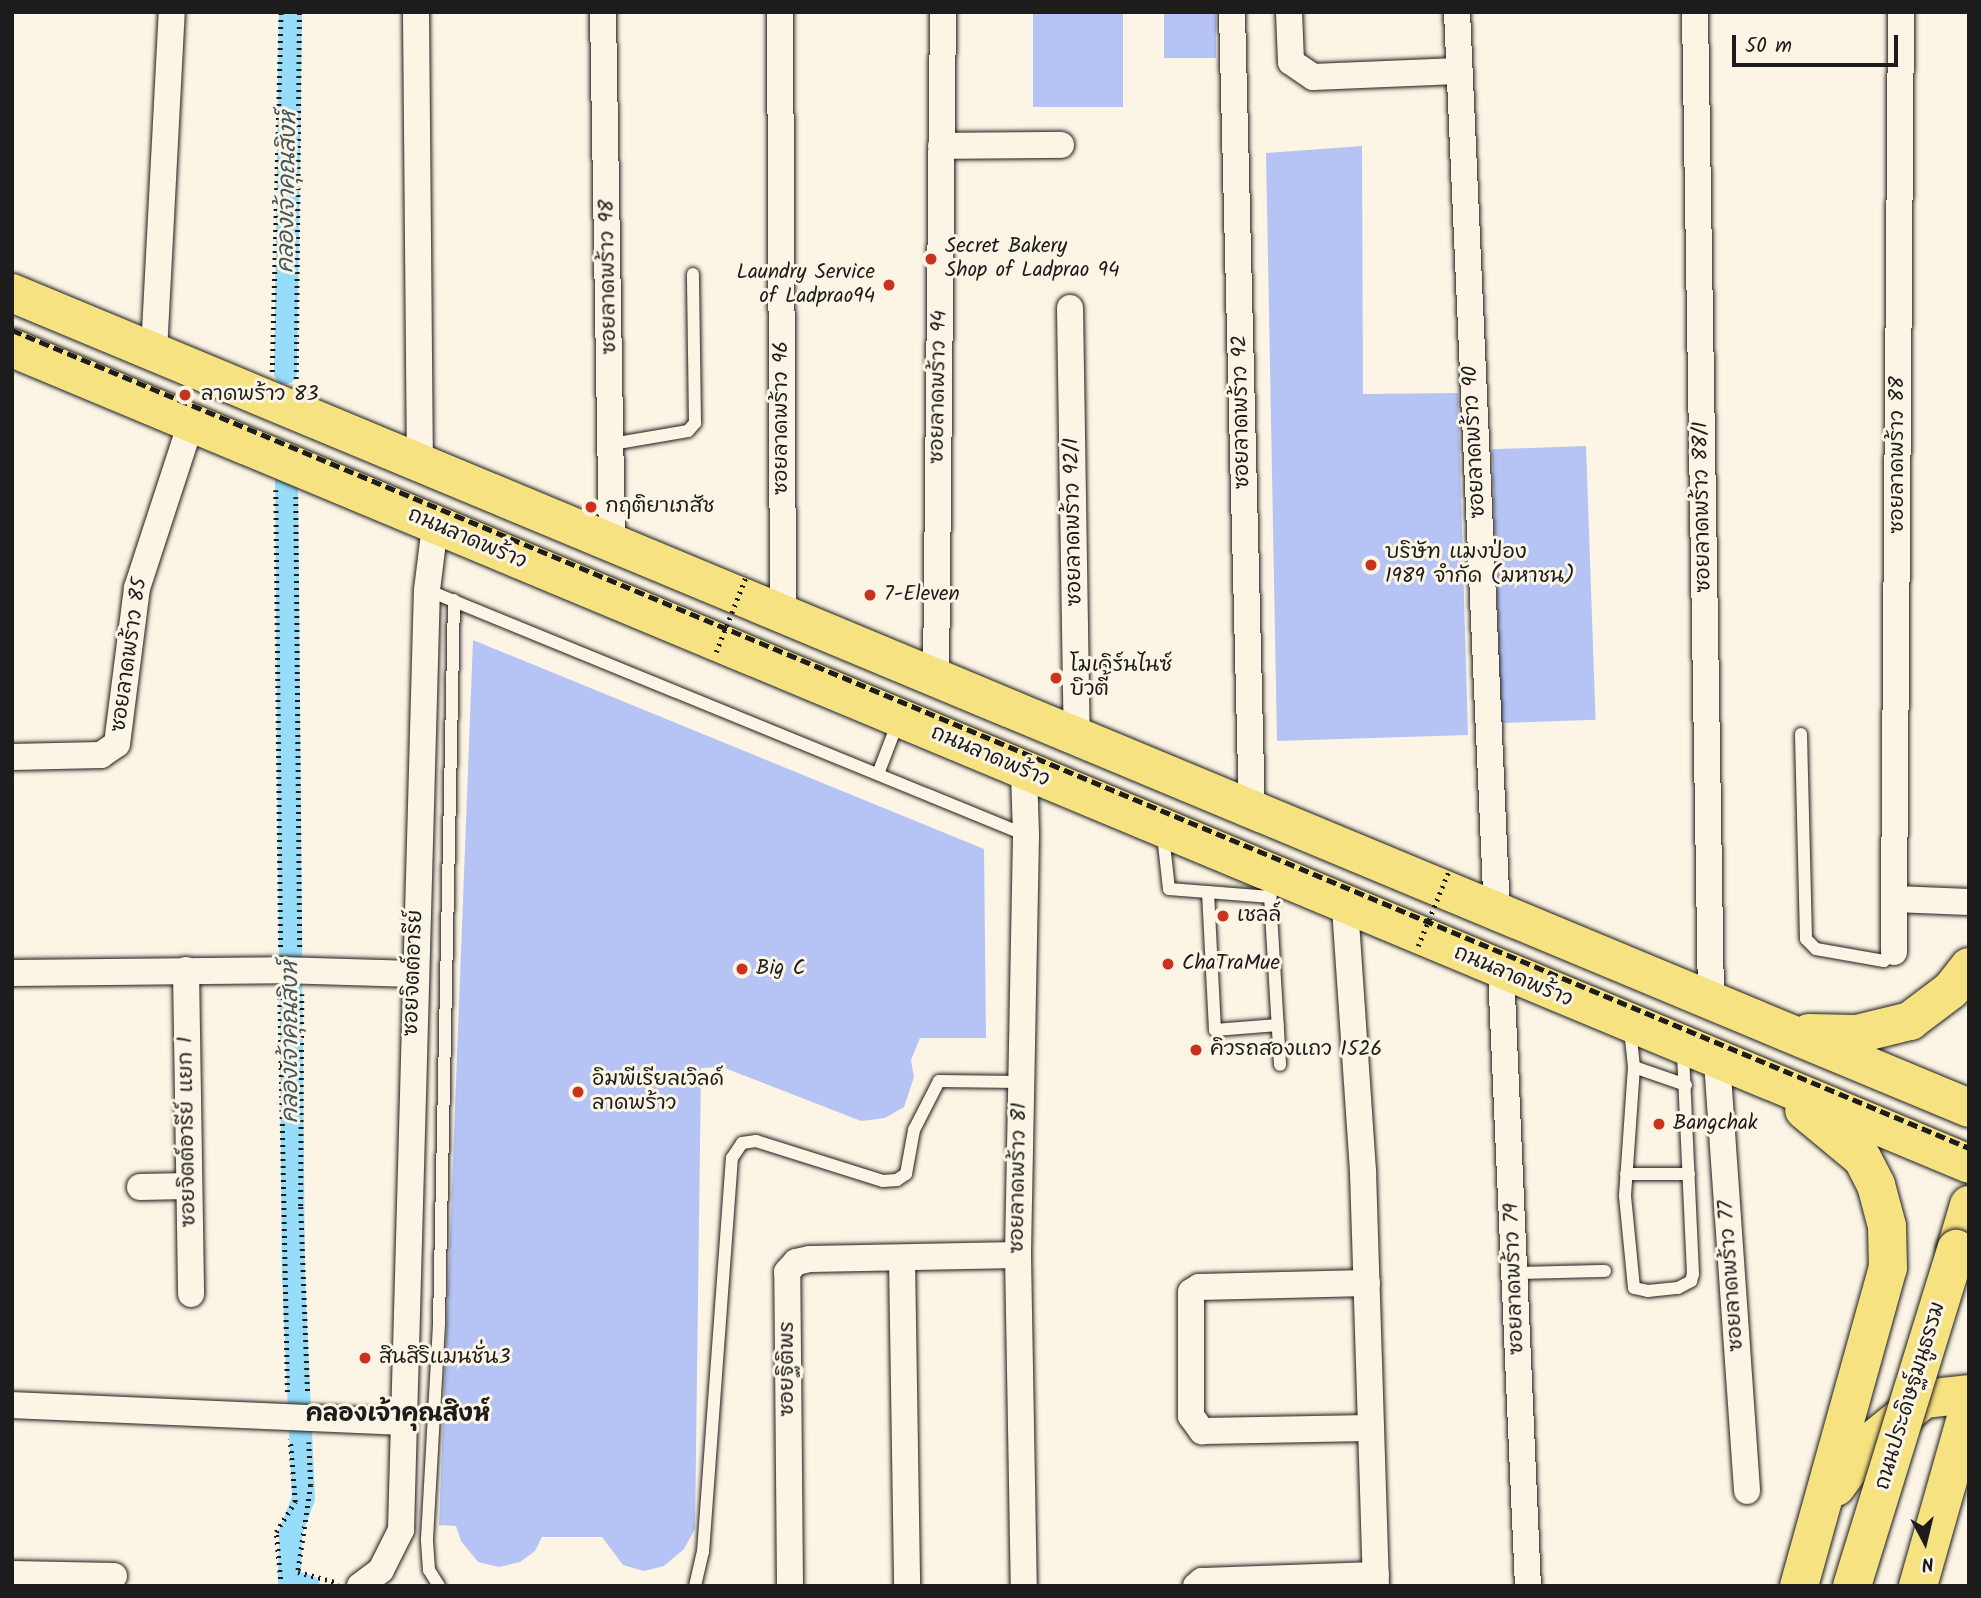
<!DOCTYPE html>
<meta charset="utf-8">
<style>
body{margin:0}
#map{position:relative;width:1981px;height:1598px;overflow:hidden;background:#fcf5e5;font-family:Kalam,"Playpen Sans Thai",sans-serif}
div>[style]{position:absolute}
.canal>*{height:23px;margin:-11.5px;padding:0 11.5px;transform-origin:11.5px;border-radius:11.5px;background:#97dcf9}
.building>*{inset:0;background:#b5c4f4;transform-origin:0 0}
.path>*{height:4.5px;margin-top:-2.25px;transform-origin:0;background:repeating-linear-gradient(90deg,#1c1c1c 0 2px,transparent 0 7px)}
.roads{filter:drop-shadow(0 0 2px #1c1c1c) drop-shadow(0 0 2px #1c1c1c)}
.lane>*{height:12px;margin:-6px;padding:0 6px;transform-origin:6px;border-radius:6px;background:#fcf5e5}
.street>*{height:26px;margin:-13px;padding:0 13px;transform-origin:13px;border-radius:13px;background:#fcf5e5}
.primary>*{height:38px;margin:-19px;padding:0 19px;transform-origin:19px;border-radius:19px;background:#f7e281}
.highway>*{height:38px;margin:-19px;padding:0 19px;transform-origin:19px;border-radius:19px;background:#f7e281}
.rail>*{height:5px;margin-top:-2.5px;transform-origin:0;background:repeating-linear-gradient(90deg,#1c1c1c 0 10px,transparent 0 15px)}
.path-bridge>*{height:4.5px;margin-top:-2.25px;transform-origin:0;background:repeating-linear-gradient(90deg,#1c1c1c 0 2px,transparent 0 7px)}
.bridges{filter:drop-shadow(0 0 2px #1c1c1c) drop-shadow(0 0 2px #1c1c1c)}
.primary-bridge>*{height:38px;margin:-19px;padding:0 19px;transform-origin:19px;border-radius:19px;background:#f7e281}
.dots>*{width:19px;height:19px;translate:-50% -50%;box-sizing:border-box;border:4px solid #fcf5e5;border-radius:50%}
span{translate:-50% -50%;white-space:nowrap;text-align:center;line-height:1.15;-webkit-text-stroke:6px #fcf5e5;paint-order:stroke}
.poi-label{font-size:21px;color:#1c1c1c}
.left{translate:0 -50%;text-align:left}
.right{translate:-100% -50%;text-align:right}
.street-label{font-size:21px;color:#1c1c1c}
.water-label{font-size:23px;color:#41565e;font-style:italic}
.quarter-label{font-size:24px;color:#1c1c1c;font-weight:700}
.frame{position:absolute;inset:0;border:14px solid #1c1c1c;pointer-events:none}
.north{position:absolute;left:1890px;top:1507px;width:70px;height:70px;-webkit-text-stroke:5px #fcf5e5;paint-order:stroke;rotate:173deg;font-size:19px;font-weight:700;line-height:28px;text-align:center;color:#1c1c1c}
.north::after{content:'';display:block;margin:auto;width:24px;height:32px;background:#1c1c1c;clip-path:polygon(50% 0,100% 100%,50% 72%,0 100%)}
.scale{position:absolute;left:1732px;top:35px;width:166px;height:32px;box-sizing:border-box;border:4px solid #1c1c1c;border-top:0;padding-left:9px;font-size:21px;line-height:24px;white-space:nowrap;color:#1c1c1c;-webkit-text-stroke:5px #fcf5e5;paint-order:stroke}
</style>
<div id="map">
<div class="canal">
<div style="left:285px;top:372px;width:360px;rotate:-89.2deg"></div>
<div style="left:286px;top:480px;width:797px;rotate:89.5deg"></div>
<div style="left:293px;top:1277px;width:221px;rotate:87.4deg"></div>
<div style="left:303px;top:1498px;width:36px;rotate:111deg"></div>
<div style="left:290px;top:1532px;width:48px;rotate:91.2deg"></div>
<div style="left:289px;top:1580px;width:20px;rotate:18deg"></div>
</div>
<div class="building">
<div style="left:1033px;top:12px;width:90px;height:95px"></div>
<div style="left:1164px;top:12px;width:52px;height:46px"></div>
<div style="clip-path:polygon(1362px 146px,1363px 394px,1458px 393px,1468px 735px,1277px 741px,1266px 153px)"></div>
<div style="left:1586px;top:446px;width:274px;height:94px;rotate:88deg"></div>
<div style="clip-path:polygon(473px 640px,984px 849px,986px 1038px,920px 1038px,911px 1060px,914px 1077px,904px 1107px,885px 1118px,861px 1121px,722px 1067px,701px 1068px,695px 1529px,684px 1549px,664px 1566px,644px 1571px,623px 1565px,602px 1537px,542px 1537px,535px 1551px,520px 1562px,499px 1567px,478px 1562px,461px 1541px,456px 1526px,439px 1525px)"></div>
</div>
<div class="path">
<div style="left:272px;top:372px;width:360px;rotate:-88.6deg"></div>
<div style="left:296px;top:379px;width:367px;rotate:-89.5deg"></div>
<div style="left:276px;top:490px;width:457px;rotate:89.4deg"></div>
<div style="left:296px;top:497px;width:450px;rotate:89.5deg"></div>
<div style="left:280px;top:991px;width:404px;rotate:88.9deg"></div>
<div style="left:302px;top:994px;width:213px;rotate:90.3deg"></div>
<div style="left:301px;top:1207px;width:188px;rotate:87.9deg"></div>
<div style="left:280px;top:1065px;width:21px;rotate:3deg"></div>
<div style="left:309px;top:1442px;width:43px;rotate:87.3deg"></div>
<div style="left:311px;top:1485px;width:88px;rotate:98.5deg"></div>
<div style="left:298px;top:1572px;width:42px;rotate:15deg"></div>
<div style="left:281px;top:1586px;width:54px;rotate:-95.3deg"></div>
<div style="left:276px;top:1532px;width:36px;rotate:-58deg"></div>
<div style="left:295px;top:1502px;width:63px;rotate:-94.5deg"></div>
</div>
<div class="roads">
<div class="lane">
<div style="left:612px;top:444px;width:77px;rotate:-9.7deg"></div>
<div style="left:688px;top:431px;width:11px;rotate:-49deg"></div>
<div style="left:695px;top:423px;width:149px;rotate:-90.8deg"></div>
<div style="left:427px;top:590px;width:647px;rotate:22.25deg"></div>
<div style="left:1801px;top:734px;width:205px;rotate:88.6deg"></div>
<div style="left:1806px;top:939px;width:14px;rotate:45deg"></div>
<div style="left:1816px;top:949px;width:69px;rotate:10deg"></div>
<div style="left:1884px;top:961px;width:13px;rotate:-42deg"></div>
<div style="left:878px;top:774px;width:56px;rotate:-69deg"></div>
<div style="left:1163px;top:835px;width:54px;rotate:83.7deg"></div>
<div style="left:1169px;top:889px;width:102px;rotate:4.5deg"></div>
<div style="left:1269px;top:879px;width:186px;rotate:86.6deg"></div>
<div style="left:1208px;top:892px;width:138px;rotate:87.1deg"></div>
<div style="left:1215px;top:1030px;width:63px;rotate:-4.5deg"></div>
<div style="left:1630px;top:1029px;width:38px;rotate:84deg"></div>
<div style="left:1634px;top:1067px;width:129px;rotate:94deg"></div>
<div style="left:1625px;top:1196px;width:92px;rotate:84.4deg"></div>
<div style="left:1634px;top:1288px;width:14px;rotate:12deg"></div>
<div style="left:1648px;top:1291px;width:30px;rotate:-6deg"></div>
<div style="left:1678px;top:1288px;width:15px;rotate:-28deg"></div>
<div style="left:1691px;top:1281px;width:7px;rotate:-74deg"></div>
<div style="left:1693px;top:1274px;width:222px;rotate:-92.6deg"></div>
<div style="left:1634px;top:1067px;width:55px;rotate:19.1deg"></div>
<div style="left:1626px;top:1174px;width:63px"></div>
<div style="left:1514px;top:1273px;width:91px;rotate:-1.3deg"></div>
<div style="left:439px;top:1586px;width:19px;rotate:-122deg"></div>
<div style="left:429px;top:1570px;width:31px;rotate:-94deg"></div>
<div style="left:427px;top:1539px;width:217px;rotate:-86.8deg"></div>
<div style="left:439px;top:1322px;width:722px;rotate:-88.81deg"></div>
<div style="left:695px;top:1586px;width:35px;rotate:-77deg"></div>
<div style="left:703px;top:1552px;width:395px;rotate:-85.8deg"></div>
<div style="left:732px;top:1158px;width:18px;rotate:-56deg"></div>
<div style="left:742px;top:1143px;width:14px;rotate:-8deg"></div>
<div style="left:756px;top:1141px;width:133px;rotate:17.5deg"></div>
<div style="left:883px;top:1181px;width:14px;rotate:-4deg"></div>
<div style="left:897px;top:1180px;width:11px;rotate:-34deg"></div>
<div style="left:906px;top:1174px;width:45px;rotate:-79.7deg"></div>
<div style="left:914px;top:1130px;width:55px;rotate:-63deg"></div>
<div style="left:939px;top:1081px;width:81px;rotate:0.7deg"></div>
</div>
<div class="street">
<div style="left:416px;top:12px;width:451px;rotate:89.5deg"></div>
<div style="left:603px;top:12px;width:530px;rotate:89.03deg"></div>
<div style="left:780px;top:12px;width:601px;rotate:89.71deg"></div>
<div style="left:1232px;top:12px;width:799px;rotate:88.57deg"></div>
<div style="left:1289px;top:12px;width:50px;rotate:87.7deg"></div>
<div style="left:1291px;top:62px;width:27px;rotate:34deg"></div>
<div style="left:1313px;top:77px;width:145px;rotate:-2.4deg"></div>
<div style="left:1457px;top:12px;width:903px;rotate:87.46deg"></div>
<div style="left:1695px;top:12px;width:989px;rotate:89.07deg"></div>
<div style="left:1901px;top:12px;width:887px;rotate:90.45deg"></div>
<div style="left:1894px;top:899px;width:75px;rotate:2.3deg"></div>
<div style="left:941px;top:146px;width:120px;rotate:-0.5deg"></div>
<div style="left:1070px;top:308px;width:429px;rotate:89.1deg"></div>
<div style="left:154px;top:351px;width:339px;rotate:-87deg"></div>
<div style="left:936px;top:677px;width:665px;rotate:-89.4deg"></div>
<div style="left:12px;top:757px;width:89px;rotate:-1.3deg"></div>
<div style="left:101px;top:755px;width:19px;rotate:-35deg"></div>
<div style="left:117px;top:744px;width:157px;rotate:-82.7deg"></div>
<div style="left:137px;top:588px;width:174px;rotate:-71.9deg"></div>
<div style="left:1024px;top:771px;width:65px;rotate:88.2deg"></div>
<div style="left:1026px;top:836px;width:419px;rotate:91.1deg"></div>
<div style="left:1018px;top:1255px;width:331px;rotate:89deg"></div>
<div style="left:1345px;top:907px;width:266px;rotate:86.1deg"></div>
<div style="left:1363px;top:1172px;width:414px;rotate:88.2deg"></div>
<div style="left:1894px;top:952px;width:53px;rotate:-90deg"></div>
<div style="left:186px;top:970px;width:324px;rotate:89.1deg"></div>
<div style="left:1501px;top:971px;width:616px;rotate:87.49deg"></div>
<div style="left:12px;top:973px;width:268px;rotate:-0.6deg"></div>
<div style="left:280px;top:970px;width:134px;rotate:1.7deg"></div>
<div style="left:1717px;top:1061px;width:431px;rotate:86deg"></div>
<div style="left:140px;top:1187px;width:48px;rotate:-1.2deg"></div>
<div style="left:902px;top:1259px;width:327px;rotate:89.1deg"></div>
<div style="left:1367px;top:1283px;width:168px;rotate:178.6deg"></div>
<div style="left:1199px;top:1287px;width:9px;rotate:148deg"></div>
<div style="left:1191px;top:1292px;width:124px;rotate:90deg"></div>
<div style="left:1191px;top:1416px;width:19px;rotate:54deg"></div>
<div style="left:1202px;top:1431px;width:169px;rotate:-1deg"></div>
<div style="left:12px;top:1405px;width:391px;rotate:2.5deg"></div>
<div style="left:12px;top:1574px;width:102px;rotate:1.1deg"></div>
<div style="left:360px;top:1586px;width:26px;rotate:-37deg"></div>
<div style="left:381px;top:1570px;width:45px;rotate:-63.4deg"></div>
<div style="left:401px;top:1530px;width:940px;rotate:-88.42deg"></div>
<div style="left:427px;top:590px;width:64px;rotate:-82.9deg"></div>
<div style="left:790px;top:1586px;width:314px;rotate:-90.5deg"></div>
<div style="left:787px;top:1272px;width:13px;rotate:-48deg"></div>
<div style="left:796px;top:1262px;width:14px;rotate:-12deg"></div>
<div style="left:810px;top:1259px;width:208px;rotate:-1.1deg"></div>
<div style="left:1196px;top:1586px;width:8px;rotate:-40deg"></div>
<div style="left:1202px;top:1581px;width:174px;rotate:-2deg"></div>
</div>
<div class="primary">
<div style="left:12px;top:293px;width:2120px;rotate:22.61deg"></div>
<div style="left:12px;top:348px;width:2120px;rotate:22.63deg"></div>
<div style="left:1809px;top:1033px;width:48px;rotate:1.2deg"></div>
<div style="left:1857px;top:1034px;width:55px;rotate:-13.8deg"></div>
<div style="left:1910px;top:1021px;width:51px;rotate:-37.1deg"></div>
<div style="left:1951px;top:990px;width:29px;rotate:-52deg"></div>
<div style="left:1956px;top:1249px;width:46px;rotate:-73.5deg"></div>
<div style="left:1836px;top:1487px;width:54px;rotate:-53.3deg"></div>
<div style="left:1868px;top:1444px;width:72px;rotate:-38.8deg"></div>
<div style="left:1924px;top:1399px;width:45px;rotate:-6.3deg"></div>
<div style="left:1799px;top:1586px;width:330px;rotate:-74.4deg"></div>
<div style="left:1888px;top:1268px;width:42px;rotate:-91.4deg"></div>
<div style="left:1887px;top:1226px;width:42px;rotate:-105deg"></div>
<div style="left:1876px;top:1185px;width:30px;rotate:-117deg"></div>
<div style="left:1862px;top:1158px;width:75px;rotate:-140.4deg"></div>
</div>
<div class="highway">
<div style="left:1918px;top:1586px;width:186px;rotate:-74.1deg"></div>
</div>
</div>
<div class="rail">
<div style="left:12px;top:330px;width:2121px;rotate:22.68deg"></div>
</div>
<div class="path-bridge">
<div style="left:716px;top:652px;width:84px;rotate:-68.3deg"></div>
<div style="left:1418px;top:946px;width:84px;rotate:-67.7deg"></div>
</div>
<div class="bridges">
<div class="primary-bridge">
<div style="left:1852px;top:1586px;width:353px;rotate:-72.8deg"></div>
</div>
</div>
<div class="dots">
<div style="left:931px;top:259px;background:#c8321e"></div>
<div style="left:889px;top:285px;background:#c8321e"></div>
<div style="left:185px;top:395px;background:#c8321e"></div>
<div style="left:591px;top:507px;background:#c8321e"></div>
<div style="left:1371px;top:565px;background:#c8321e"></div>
<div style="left:870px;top:595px;background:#c8321e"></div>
<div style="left:1056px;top:678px;background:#c8321e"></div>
<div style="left:1223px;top:916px;background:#c8321e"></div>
<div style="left:1168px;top:964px;background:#c8321e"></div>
<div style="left:742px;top:969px;background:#c8321e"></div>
<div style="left:1196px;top:1050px;background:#c8321e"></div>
<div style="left:578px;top:1092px;background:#c8321e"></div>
<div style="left:1659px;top:1124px;background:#c8321e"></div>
<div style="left:365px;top:1358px;background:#c8321e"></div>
</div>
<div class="poi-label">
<span class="left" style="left:945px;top:259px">Secret Bakery<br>Shop of Ladprao 94</span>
<span class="right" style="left:875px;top:285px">Laundry Service<br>of Ladprao94</span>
<span class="left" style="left:201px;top:395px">ลาดพร้าว 83</span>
<span class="left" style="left:605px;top:507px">กฤติยาเภสัช</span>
<span class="left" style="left:1385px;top:565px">บริษัท แมงป่อง<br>1989 จำกัด (มหาชน)</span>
<span class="left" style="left:884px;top:595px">7-Eleven</span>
<span class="left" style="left:1070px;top:678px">โมเดิร์นไนซ์<br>บิวตี้</span>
<span class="left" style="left:1237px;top:916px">เชลล์</span>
<span class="left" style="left:1182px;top:964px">ChaTraMue</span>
<span class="left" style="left:756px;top:969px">Big C</span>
<span class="left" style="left:1210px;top:1050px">คิวรถสองแถว 1526</span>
<span class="left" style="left:592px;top:1092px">อิมพีเรียลเวิลด์<br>ลาดพร้าว</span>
<span class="left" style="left:1673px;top:1124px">Bangchak</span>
<span class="left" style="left:379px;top:1358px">สินสิริแมนชั่น3</span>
</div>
<div class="street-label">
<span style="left:609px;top:277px;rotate:-91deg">ซอยลาดพร้าว 98</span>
<span style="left:939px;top:387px;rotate:-89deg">ซอยลาดพร้าว 94</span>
<span style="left:1242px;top:412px;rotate:-91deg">ซอยลาดพร้าว 92</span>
<span style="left:782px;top:418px;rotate:-90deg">ซอยลาดพร้าว 96</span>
<span style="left:1475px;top:442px;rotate:-93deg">ซอยลาดพร้าว 90</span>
<span style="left:1898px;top:455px;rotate:-90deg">ซอยลาดพร้าว 88</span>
<span style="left:1703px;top:507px;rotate:-91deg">ซอยลาดพร้าว 88/1</span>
<span style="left:1074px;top:522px;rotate:-91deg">ซอยลาดพร้าว 92/1</span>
<span style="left:467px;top:539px;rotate:23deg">ถนนลาดพร้าว</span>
<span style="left:130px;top:655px;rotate:-82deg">ซอยลาดพร้าว 85</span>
<span style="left:990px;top:757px;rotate:23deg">ถนนลาดพร้าว</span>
<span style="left:414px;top:973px;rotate:-88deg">ซอยจิตต์อารีย์</span>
<span style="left:1513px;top:977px;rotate:23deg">ถนนลาดพร้าว</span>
<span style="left:188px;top:1132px;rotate:-91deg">ซอยจิตต์อารีย์ แยก 1</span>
<span style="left:1019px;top:1178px;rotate:-89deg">ซอยลาดพร้าว 81</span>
<span style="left:1732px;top:1276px;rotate:-94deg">ซอยลาดพร้าว 77</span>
<span style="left:1515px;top:1279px;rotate:-92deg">ซอยลาดพร้าว 79</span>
<span style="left:788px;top:1369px;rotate:-90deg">ซอยฐิติพร</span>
<span style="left:1911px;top:1396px;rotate:-73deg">ถนนประดิษฐ์มนูธรรม</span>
</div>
<div class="water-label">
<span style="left:288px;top:192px;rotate:-89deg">คลองเจ้าคุณสิงห์</span>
<span style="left:291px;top:1042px;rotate:-90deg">คลองเจ้าคุณสิงห์</span>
</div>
<div class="quarter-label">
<span style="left:398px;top:1415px">คลองเจ้าคุณสิงห์</span>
</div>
<div class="frame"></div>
<div class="north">N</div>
<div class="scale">50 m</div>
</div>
